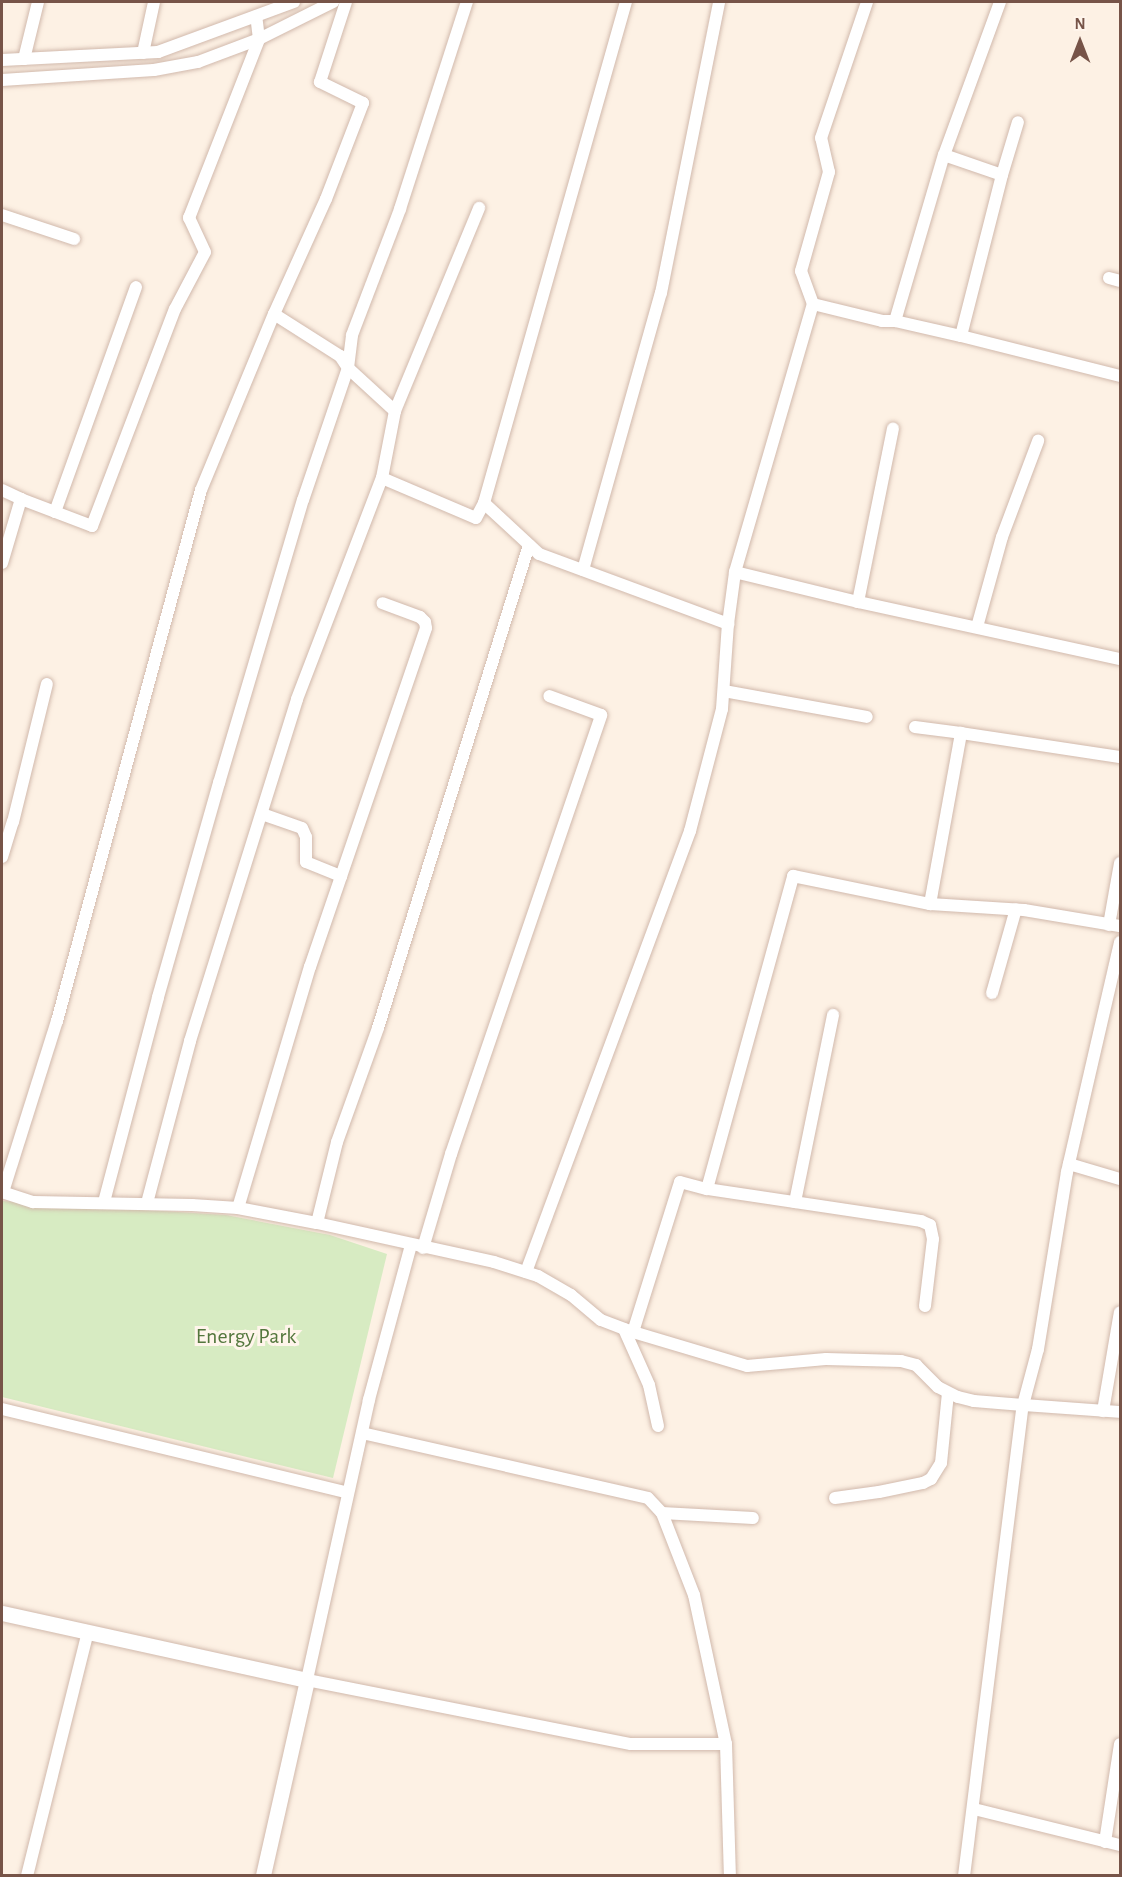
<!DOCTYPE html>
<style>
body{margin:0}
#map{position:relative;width:1122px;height:1877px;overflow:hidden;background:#fdf1e4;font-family:"Alegreya Sans",sans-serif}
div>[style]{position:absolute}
.green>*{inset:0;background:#d7ebc2}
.roads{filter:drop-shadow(0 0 2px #d1b9ac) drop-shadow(0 0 2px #d1b9ac)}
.minor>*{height:12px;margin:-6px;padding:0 6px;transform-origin:6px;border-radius:6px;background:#fff}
.tertiary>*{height:15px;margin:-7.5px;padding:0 7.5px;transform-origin:7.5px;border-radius:7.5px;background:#fff}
span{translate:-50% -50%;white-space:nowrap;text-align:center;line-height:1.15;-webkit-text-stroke:6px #fff5eb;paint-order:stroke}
.park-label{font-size:22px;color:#54773d}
.frame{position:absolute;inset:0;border:3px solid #775448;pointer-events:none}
.north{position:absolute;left:1050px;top:12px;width:60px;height:60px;-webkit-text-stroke:4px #fff5eb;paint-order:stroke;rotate:0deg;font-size:16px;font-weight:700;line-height:24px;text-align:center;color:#775448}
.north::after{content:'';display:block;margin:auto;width:21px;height:27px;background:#775448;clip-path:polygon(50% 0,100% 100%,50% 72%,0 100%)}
</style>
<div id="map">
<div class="green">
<div style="clip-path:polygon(2px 1201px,226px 1215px,330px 1235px,387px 1254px,333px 1478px,2px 1397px)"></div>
</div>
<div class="roads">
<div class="minor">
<div style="left:1000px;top:2px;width:163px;rotate:110.1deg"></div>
<div style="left:944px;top:155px;width:61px;rotate:19deg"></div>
<div style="left:1002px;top:175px;width:166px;rotate:104.3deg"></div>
<div style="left:961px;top:336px;width:164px;rotate:14.1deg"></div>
<div style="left:143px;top:53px;width:52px;rotate:-77.8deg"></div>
<div style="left:24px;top:59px;width:59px;rotate:-76.2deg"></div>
<div style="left:2px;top:60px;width:156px;rotate:-2.9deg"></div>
<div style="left:158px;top:52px;width:145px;rotate:-20.2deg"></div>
<div style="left:2px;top:80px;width:152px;rotate:-3.8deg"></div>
<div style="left:154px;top:70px;width:45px;rotate:-10.3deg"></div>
<div style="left:198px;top:62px;width:65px;rotate:-20.7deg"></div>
<div style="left:259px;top:39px;width:83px;rotate:-26.6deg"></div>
<div style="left:1002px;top:175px;width:55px;rotate:-73.2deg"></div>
<div style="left:2px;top:215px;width:76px;rotate:18.4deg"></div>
<div style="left:1109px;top:278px;width:11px;rotate:15deg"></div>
<div style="left:813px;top:304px;width:71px;rotate:13.8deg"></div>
<div style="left:882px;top:321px;width:13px"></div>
<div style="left:895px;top:321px;width:68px;rotate:12.8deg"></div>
<div style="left:274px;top:314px;width:126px;rotate:-65.7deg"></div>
<div style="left:326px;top:199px;width:103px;rotate:-68.9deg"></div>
<div style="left:363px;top:103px;width:48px;rotate:-154deg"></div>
<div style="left:320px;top:82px;width:84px;rotate:-72deg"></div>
<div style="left:895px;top:321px;width:173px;rotate:-73.6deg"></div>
<div style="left:395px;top:411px;width:220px;rotate:-67.5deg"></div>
<div style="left:2px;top:490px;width:21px;rotate:25deg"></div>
<div style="left:484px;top:503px;width:521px;rotate:-74.18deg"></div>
<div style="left:55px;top:512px;width:239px;rotate:-70.2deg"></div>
<div style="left:2px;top:563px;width:67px;rotate:-73.5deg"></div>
<div style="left:21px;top:499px;width:76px;rotate:20.8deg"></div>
<div style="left:92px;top:526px;width:232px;rotate:-69.1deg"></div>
<div style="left:175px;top:309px;width:64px;rotate:-62.2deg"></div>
<div style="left:205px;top:252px;width:38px;rotate:-115deg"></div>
<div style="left:189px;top:218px;width:192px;rotate:-68.6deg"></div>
<div style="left:259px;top:39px;width:23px;rotate:-97deg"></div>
<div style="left:583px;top:570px;width:288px;rotate:-74.3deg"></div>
<div style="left:661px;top:293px;width:297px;rotate:-78.7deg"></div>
<div style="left:735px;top:572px;width:127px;rotate:13.7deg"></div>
<div style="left:858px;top:602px;width:268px;rotate:12.3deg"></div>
<div style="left:858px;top:602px;width:177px;rotate:-78.6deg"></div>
<div style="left:977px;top:627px;width:93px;rotate:-74.5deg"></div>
<div style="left:1002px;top:537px;width:103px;rotate:-69.4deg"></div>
<div style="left:724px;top:691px;width:145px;rotate:10.3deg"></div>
<div style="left:915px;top:727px;width:46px;rotate:7.4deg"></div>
<div style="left:262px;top:814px;width:42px;rotate:19.3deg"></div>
<div style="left:302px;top:828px;width:10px;rotate:66deg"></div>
<div style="left:306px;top:837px;width:25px;rotate:90deg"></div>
<div style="left:306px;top:862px;width:38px;rotate:22deg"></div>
<div style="left:2px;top:857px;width:37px;rotate:-73deg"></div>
<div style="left:13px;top:822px;width:142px;rotate:-76.2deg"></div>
<div style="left:930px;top:904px;width:174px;rotate:-79.7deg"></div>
<div style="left:961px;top:733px;width:161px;rotate:8.6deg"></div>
<div style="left:1109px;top:925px;width:63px;rotate:-79.9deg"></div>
<div style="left:992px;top:993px;width:87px;rotate:-74.1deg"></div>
<div style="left:1069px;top:1164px;width:53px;rotate:16.4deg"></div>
<div style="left:2px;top:1192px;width:33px;rotate:18deg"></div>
<div style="left:33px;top:1202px;width:159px;rotate:1.1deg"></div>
<div style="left:192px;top:1205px;width:46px;rotate:3.7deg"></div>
<div style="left:238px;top:1208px;width:80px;rotate:10.8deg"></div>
<div style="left:317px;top:1223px;width:181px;rotate:12.4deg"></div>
<div style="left:494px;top:1262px;width:46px;rotate:17.7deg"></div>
<div style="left:538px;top:1276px;width:38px;rotate:30deg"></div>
<div style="left:571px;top:1295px;width:39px;rotate:40deg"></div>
<div style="left:601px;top:1320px;width:34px;rotate:21deg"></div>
<div style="left:633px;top:1332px;width:119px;rotate:16.6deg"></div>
<div style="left:747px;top:1366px;width:79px;rotate:-5.1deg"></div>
<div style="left:826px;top:1359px;width:75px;rotate:1.5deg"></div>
<div style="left:901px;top:1361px;width:16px;rotate:15deg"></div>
<div style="left:916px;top:1365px;width:31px;rotate:45deg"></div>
<div style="left:938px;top:1387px;width:22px;rotate:27deg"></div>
<div style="left:958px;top:1397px;width:16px;rotate:14deg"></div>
<div style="left:974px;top:1401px;width:49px;rotate:4.7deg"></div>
<div style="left:1023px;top:1405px;width:58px;rotate:-75deg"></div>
<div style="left:1038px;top:1349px;width:179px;rotate:-80.7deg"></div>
<div style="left:1067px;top:1172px;width:236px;rotate:-77deg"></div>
<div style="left:3px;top:1192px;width:179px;rotate:-72.5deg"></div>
<div style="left:57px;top:1021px;width:550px;rotate:-74.83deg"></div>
<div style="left:201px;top:490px;width:191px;rotate:-67.5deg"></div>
<div style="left:274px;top:314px;width:78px;rotate:32.5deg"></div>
<div style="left:340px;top:356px;width:14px;rotate:56deg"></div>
<div style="left:348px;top:368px;width:64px;rotate:42.5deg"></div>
<div style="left:395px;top:411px;width:68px;rotate:101deg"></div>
<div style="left:382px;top:478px;width:102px;rotate:23.1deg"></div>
<div style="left:476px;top:518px;width:17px;rotate:-62deg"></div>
<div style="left:484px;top:503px;width:75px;rotate:42.8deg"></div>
<div style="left:539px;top:554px;width:202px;rotate:20.3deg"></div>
<div style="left:104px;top:1202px;width:212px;rotate:-75.2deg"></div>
<div style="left:158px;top:997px;width:223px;rotate:-74.1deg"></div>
<div style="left:219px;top:783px;width:295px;rotate:-73.5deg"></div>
<div style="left:303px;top:500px;width:139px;rotate:-71.2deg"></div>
<div style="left:348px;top:368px;width:33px;rotate:-83deg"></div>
<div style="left:352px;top:335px;width:135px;rotate:-69.1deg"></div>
<div style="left:400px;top:209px;width:218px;rotate:-72.1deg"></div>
<div style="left:795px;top:1202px;width:191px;rotate:-78.5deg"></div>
<div style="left:147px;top:1203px;width:168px;rotate:-75.1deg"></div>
<div style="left:190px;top:1041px;width:358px;rotate:-72.6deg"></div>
<div style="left:297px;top:699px;width:237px;rotate:-69deg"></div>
<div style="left:238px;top:1208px;width:252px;rotate:-73.4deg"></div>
<div style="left:310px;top:967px;width:358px;rotate:-71.1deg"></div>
<div style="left:426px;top:628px;width:6px;rotate:-99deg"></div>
<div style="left:425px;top:622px;width:7px;rotate:-135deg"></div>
<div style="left:420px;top:617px;width:40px;rotate:-159.8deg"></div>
<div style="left:317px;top:1223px;width:83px;rotate:-76.1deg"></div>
<div style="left:337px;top:1142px;width:121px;rotate:-70.2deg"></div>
<div style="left:378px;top:1028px;width:506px;rotate:-72.64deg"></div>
<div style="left:411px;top:1245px;width:161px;rotate:105.2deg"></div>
<div style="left:369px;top:1400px;width:287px;rotate:102.5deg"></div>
<div style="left:307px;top:1680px;width:330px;rotate:11.2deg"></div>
<div style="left:631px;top:1744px;width:95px"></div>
<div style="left:726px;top:1744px;width:132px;rotate:88.3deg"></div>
<div style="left:423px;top:1248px;width:98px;rotate:-73.4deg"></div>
<div style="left:451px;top:1154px;width:464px;rotate:-71.1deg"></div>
<div style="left:601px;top:715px;width:55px;rotate:-159.9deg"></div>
<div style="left:526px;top:1272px;width:471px;rotate:-69.6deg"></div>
<div style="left:690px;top:831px;width:126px;rotate:-75.3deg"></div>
<div style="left:722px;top:709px;width:85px;rotate:-86deg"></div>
<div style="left:728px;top:624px;width:52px;rotate:-82.3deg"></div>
<div style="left:735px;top:572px;width:279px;rotate:-73.8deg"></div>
<div style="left:813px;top:304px;width:35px;rotate:-110deg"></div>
<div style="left:801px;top:271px;width:103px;rotate:-74.2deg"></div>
<div style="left:829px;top:172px;width:35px;rotate:-103deg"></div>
<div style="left:821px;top:138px;width:144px;rotate:-71.3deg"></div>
<div style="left:925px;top:1306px;width:67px;rotate:-83.2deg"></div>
<div style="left:933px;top:1239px;width:14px;rotate:-102deg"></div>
<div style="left:930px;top:1225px;width:10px;rotate:-156deg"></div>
<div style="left:921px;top:1221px;width:216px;rotate:-171.5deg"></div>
<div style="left:707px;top:1189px;width:325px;rotate:-74.6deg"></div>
<div style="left:793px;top:876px;width:140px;rotate:11.6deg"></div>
<div style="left:930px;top:904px;width:94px;rotate:3.7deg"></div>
<div style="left:1024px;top:910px;width:97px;rotate:9.5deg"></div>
<div style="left:624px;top:1329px;width:61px;rotate:65.9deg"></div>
<div style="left:649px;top:1385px;width:42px;rotate:77.6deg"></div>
<div style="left:633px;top:1332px;width:157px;rotate:-72.6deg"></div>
<div style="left:680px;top:1182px;width:28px;rotate:15deg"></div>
<div style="left:2px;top:1409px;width:356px;rotate:13.6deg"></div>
<div style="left:1103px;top:1411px;width:100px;rotate:-80.3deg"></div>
<div style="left:362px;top:1433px;width:293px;rotate:12.8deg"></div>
<div style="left:648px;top:1498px;width:21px;rotate:47deg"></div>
<div style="left:662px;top:1513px;width:88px;rotate:68.7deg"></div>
<div style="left:694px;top:1595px;width:152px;rotate:77.9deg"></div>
<div style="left:835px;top:1498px;width:44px;rotate:-7.8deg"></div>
<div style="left:879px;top:1492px;width:45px;rotate:-11.6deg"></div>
<div style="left:923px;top:1483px;width:9px;rotate:-27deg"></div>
<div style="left:931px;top:1479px;width:19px;rotate:-58deg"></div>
<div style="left:941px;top:1463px;width:70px;rotate:-84.3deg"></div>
<div style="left:662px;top:1513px;width:91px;rotate:3.1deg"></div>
<div style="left:974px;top:1809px;width:150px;rotate:13.9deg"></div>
<div style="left:1105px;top:1842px;width:99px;rotate:-81.3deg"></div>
<div style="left:27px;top:1876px;width:252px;rotate:-76deg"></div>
<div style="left:964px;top:1876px;width:475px;rotate:-82.9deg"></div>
<div style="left:1023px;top:1405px;width:97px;rotate:4.1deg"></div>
</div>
<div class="tertiary">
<div style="left:2px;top:1613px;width:312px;rotate:12.4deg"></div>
<div style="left:307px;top:1680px;width:201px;rotate:102.7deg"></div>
</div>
</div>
<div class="park-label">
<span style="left:246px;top:1337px">Energy Park</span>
</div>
<div class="frame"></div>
<div class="north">N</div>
</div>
